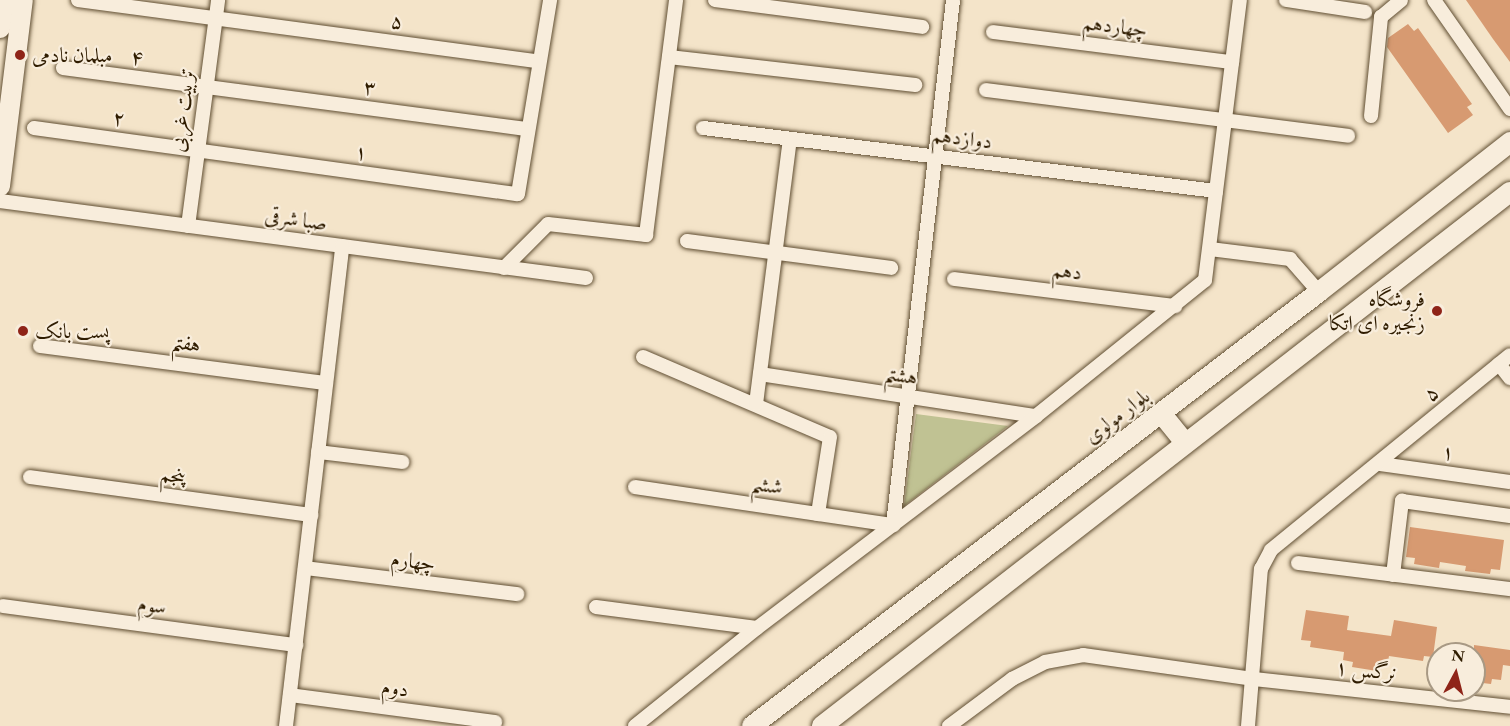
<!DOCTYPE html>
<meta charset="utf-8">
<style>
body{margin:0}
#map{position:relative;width:1510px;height:726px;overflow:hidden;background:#f4e4c9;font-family:"EB Garamond",Amiri,serif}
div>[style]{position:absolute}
.green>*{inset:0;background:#c0c293}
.building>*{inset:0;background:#d79a71}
.roads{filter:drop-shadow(0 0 2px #604e32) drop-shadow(0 0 2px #604e32)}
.street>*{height:14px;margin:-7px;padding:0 7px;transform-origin:7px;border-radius:7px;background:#f8eddc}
.secondary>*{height:20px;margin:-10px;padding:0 10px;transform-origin:10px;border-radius:10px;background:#f8eddc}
.dots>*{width:16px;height:16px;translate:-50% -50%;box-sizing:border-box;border:3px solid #f8eddc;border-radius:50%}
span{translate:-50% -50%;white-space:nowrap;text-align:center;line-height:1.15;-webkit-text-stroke:4.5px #f8eddc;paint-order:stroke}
.street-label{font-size:21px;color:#2f1c00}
.poi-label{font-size:21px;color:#2f1c00}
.left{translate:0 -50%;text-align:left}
.right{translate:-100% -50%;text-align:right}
.north{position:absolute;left:1426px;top:642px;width:60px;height:60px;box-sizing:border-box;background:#f8eddc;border:2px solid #a89984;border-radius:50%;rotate:7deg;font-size:16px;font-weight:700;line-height:24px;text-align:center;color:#2f1c00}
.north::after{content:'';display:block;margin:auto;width:21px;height:27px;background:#8f2418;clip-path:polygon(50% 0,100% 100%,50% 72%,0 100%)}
</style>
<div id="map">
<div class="green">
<div style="clip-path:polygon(916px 414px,1008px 426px,904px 506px)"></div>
</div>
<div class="building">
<div style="clip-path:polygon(1466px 0,1510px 0,1510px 62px,1493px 39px)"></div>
<div style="clip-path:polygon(1408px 24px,1414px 31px,1418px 28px,1472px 104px,1467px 107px,1473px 115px,1448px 133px,1387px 47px,1388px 38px)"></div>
<div style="clip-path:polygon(1410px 527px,1504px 540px,1500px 570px,1491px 569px,1490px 574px,1465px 571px,1466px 566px,1440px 562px,1439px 568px,1414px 564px,1415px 558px,1406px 557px)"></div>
<div style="clip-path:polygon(1306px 610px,1349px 616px,1347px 630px,1391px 636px,1394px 620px,1437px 627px,1433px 657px,1424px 656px,1423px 661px,1389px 656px,1387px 666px,1378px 666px,1377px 671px,1352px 667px,1353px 662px,1343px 660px,1344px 652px,1310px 647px,1311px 641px,1301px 640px)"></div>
<div style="clip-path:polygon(1474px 645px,1510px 650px,1510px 666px,1503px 665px,1501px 680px,1492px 679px,1491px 684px,1474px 682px)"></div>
</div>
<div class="roads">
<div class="street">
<div style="left:78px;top:0;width:464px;rotate:7.6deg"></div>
<div style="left:715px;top:0;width:209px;rotate:7.4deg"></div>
<div style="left:1286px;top:0;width:80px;rotate:8.6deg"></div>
<div style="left:1434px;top:0;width:133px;rotate:55.1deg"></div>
<div style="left:993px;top:32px;width:241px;rotate:7.2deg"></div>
<div style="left:669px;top:57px;width:248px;rotate:6.5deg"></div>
<div style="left:63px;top:68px;width:469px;rotate:7.5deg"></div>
<div style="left:986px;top:90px;width:365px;rotate:7.2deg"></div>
<div style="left:1371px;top:116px;width:100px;rotate:-84.2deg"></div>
<div style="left:1381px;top:17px;width:26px;rotate:-40deg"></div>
<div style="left:34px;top:128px;width:488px;rotate:7.8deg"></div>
<div style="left:518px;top:194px;width:197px;rotate:-80.6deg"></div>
<div style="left:703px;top:128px;width:517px;rotate:7deg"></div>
<div style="left:0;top:201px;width:591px;rotate:7.49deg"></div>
<div style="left:188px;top:226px;width:228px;rotate:-82.4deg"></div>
<div style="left:687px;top:241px;width:206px;rotate:7.5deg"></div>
<div style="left:1210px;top:249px;width:81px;rotate:7.1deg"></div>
<div style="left:1290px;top:259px;width:44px;rotate:48.7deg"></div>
<div style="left:504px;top:268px;width:62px;rotate:-45deg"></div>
<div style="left:548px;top:224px;width:99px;rotate:6.4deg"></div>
<div style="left:646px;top:235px;width:237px;rotate:-82.7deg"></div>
<div style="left:954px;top:279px;width:223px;rotate:7deg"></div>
<div style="left:40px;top:346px;width:288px;rotate:7.4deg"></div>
<div style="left:643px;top:357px;width:203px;rotate:23.2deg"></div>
<div style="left:830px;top:437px;width:78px;rotate:98.9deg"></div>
<div style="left:1499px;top:364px;width:18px;rotate:52deg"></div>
<div style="left:760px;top:374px;width:279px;rotate:8.7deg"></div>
<div style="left:756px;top:404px;width:267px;rotate:-82.7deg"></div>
<div style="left:318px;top:452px;width:85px;rotate:6.8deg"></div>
<div style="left:1380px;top:464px;width:131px;rotate:7.9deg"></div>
<div style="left:30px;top:477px;width:284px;rotate:7.7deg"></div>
<div style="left:635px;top:487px;width:261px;rotate:8.4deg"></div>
<div style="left:893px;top:525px;width:528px;rotate:-83.48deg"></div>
<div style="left:1298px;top:563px;width:214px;rotate:7deg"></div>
<div style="left:305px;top:568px;width:214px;rotate:7deg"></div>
<div style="left:1393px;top:575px;width:75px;rotate:-83.1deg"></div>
<div style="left:1402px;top:501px;width:109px;rotate:7.9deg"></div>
<div style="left:3px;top:606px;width:296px;rotate:7.6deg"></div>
<div style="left:596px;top:607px;width:162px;rotate:7.4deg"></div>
<div style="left:290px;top:695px;width:207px;rotate:7.5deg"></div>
<div style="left:286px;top:726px;width:483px;rotate:-83.3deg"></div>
<div style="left:635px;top:726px;width:156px;rotate:-38.8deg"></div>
<div style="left:757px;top:628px;width:350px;rotate:-37.2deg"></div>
<div style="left:1036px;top:416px;width:217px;rotate:-38.8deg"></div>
<div style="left:1205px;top:280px;width:282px;rotate:-82.9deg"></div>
<div style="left:949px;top:726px;width:79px;rotate:-36.7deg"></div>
<div style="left:1012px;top:679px;width:37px;rotate:-27deg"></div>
<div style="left:1045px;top:662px;width:39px;rotate:-10deg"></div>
<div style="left:1083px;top:655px;width:173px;rotate:8deg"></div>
<div style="left:1254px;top:679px;width:258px;rotate:6.2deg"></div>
<div style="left:1248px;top:726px;width:158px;rotate:-85.3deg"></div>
<div style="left:1261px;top:569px;width:21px;rotate:-62deg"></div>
<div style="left:1271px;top:550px;width:308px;rotate:-39.2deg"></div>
</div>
<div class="secondary">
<div style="left:0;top:28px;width:28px;rotate:-82deg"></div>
<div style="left:0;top:186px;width:187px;rotate:-83deg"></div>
<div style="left:1161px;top:413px;width:38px;rotate:51deg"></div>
<div style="left:752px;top:726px;width:714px;rotate:-37.43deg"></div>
<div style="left:1319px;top:292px;width:243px;rotate:-38.1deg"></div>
<div style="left:822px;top:726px;width:871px;rotate:-37.82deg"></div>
</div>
</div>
<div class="dots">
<div style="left:20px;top:55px;background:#8f2418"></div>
<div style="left:1437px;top:311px;background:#8f2418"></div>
<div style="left:23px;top:331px;background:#8f2418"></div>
</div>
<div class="street-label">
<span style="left:397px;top:21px;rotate:7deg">۵</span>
<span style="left:1115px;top:26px;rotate:7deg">چهاردهم</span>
<span style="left:137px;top:57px;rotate:8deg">۴</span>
<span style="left:370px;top:87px;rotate:7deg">۳</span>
<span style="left:182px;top:110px;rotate:-83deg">تربیت غربی</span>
<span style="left:119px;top:118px;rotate:8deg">۲</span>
<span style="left:962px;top:138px;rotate:7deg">دوازدهم</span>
<span style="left:361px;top:152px;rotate:8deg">۱</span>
<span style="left:296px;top:219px;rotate:8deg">صبا شرقی</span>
<span style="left:1067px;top:271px;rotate:7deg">دهم</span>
<span style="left:186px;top:343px;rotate:7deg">هفتم</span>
<span style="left:901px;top:375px;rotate:9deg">هشتم</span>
<span style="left:1431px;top:393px;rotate:-40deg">۵</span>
<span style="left:1117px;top:416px;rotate:-37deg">بلوار مولوی</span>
<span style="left:1448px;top:452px;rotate:8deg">۱</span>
<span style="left:173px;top:475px;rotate:8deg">پنجم</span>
<span style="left:767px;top:485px;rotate:8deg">ششم</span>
<span style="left:413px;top:561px;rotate:7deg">چهارم</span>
<span style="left:152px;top:605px;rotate:8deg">سوم</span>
<span style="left:1366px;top:670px;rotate:6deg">نرگس ۱</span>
<span style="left:395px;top:688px;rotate:7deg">دوم</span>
</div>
<div class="poi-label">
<span class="left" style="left:32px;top:55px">مبلمان نادمی</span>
<span class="right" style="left:1425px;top:311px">فروشگاه<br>زنجیره ای اتکا</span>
<span class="left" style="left:35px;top:331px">پست بانک</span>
</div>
<div class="north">N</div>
</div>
